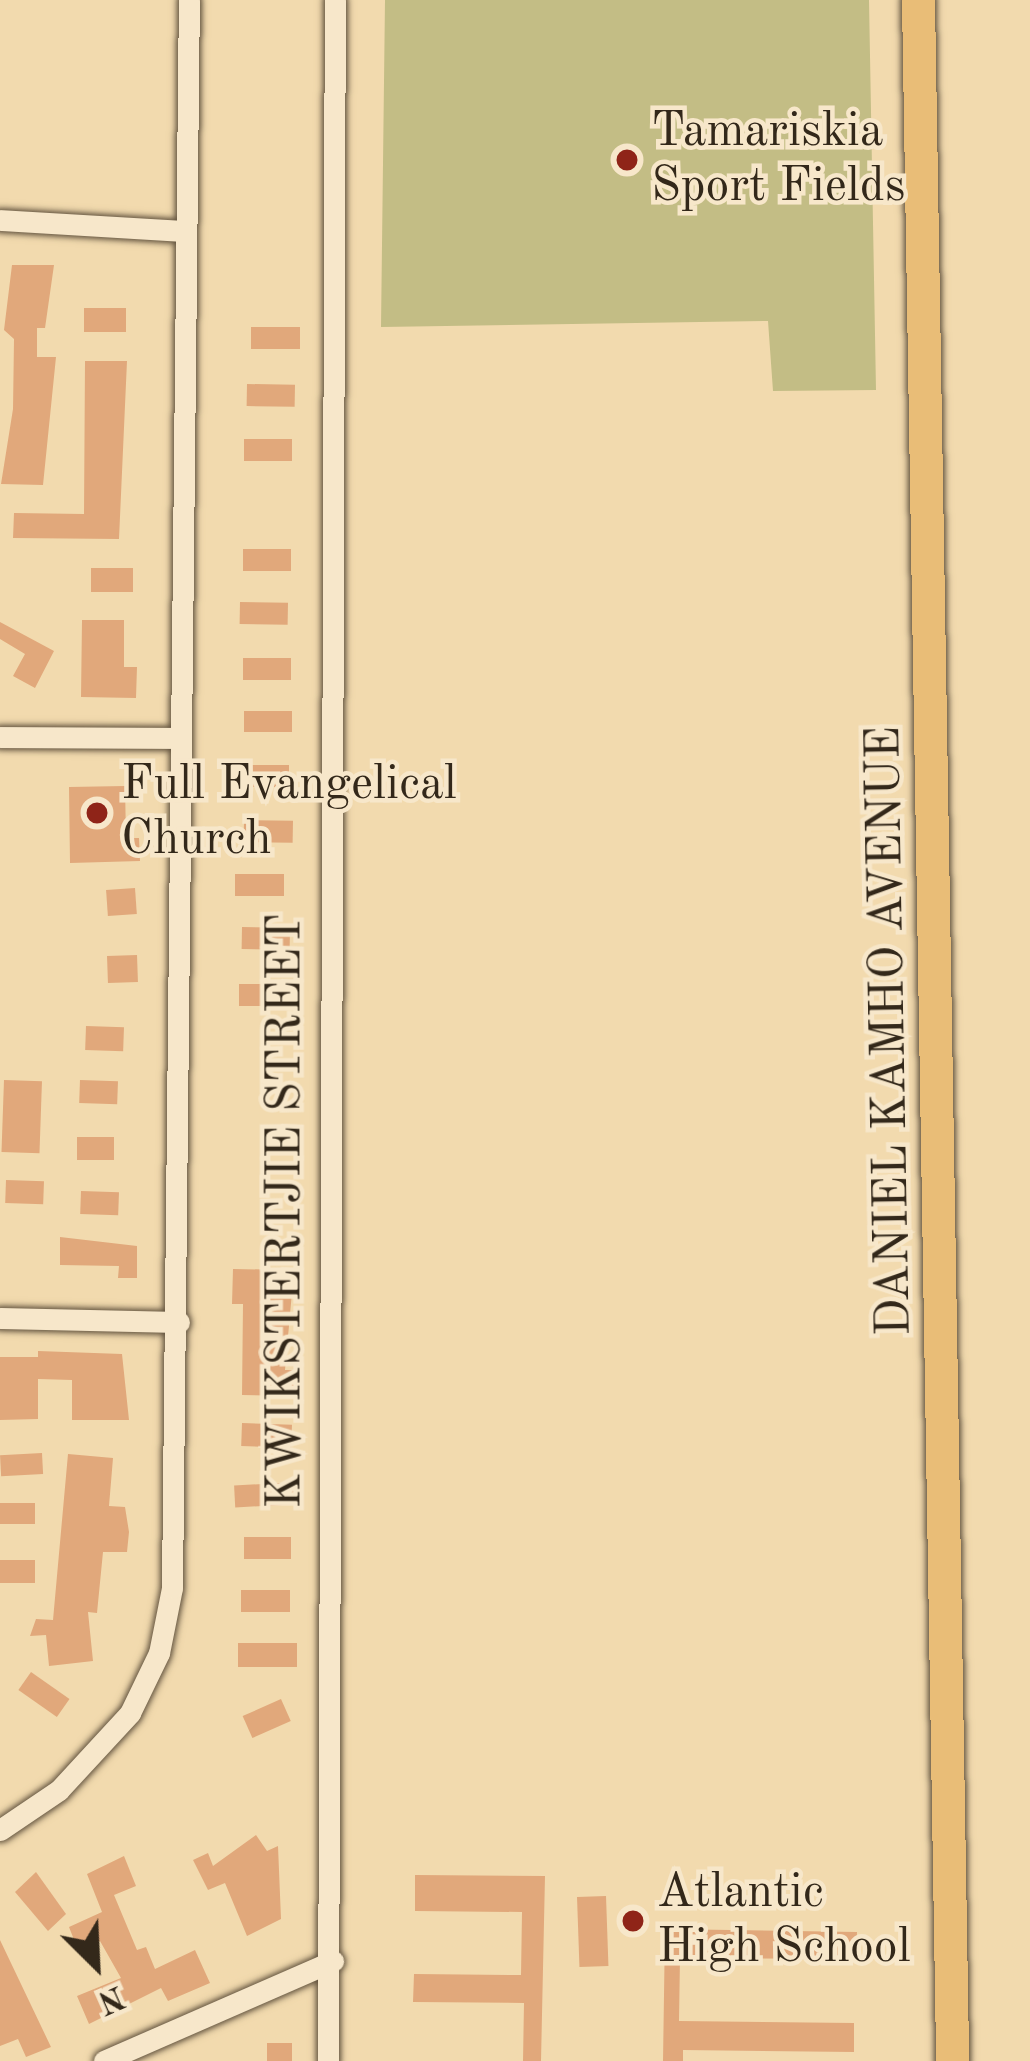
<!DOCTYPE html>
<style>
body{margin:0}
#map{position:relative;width:1030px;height:2061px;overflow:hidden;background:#f2daae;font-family:"Old Standard TT",serif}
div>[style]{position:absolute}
.green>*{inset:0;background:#c3bd85}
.building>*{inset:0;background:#e1a87b;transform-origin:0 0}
.roads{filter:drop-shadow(0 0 3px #63543f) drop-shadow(0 0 3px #63543f)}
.street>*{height:21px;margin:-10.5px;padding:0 10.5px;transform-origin:10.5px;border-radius:10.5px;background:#f7e7ca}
.primary>*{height:33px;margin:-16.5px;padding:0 16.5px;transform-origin:16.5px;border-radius:16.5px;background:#e9bd77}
.dots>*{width:33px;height:33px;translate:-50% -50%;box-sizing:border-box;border:6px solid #f7e7ca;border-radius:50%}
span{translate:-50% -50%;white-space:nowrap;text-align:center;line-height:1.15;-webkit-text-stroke:9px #f7e7ca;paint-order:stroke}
.poi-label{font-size:48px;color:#33281a}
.left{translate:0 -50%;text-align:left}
.street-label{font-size:48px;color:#33281a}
.north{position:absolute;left:36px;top:1905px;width:120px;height:120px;-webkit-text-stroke:9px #f7e7ca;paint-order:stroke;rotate:156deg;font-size:33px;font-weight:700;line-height:48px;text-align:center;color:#33281a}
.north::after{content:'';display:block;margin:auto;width:42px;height:54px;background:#33281a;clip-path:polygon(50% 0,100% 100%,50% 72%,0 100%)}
</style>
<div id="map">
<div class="green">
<div style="clip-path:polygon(385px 0,869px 0,876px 390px,773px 391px,768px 321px,381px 327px)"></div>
</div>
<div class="building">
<div style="clip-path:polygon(12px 265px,54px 265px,45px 328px,37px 328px,37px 357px,56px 357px,43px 485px,1px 484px,13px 409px,14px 339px,4px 330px)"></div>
<div style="left:84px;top:308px;width:42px;height:24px"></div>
<div style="left:251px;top:327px;width:49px;height:22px"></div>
<div style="clip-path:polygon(85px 361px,127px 361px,119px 539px,13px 538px,14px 513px,84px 514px)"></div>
<div style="left:247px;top:384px;width:48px;height:22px;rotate:1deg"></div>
<div style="left:244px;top:439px;width:48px;height:22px"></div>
<div style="left:243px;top:549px;width:48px;height:22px"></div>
<div style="left:91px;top:568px;width:42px;height:24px"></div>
<div style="left:240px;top:602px;width:48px;height:22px;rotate:1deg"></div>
<div style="clip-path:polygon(82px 620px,124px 620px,124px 667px,137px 667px,136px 698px,81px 697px)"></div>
<div style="clip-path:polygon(0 622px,54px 651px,35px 688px,13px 676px,25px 654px,0 639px)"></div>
<div style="left:243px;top:658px;width:48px;height:22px"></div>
<div style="left:244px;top:711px;width:48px;height:21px"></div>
<div style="left:240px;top:765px;width:49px;height:22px"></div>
<div style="clip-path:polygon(125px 786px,126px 838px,139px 838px,140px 861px,70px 863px,69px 787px)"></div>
<div style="left:244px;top:820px;width:49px;height:22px;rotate:1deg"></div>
<div style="left:235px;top:874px;width:49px;height:22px"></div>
<div style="left:135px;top:888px;width:26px;height:29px;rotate:86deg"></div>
<div style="left:242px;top:927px;width:48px;height:22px;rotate:1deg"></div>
<div style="left:137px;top:955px;width:27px;height:30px;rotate:88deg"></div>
<div style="left:239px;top:984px;width:48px;height:22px"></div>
<div style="left:86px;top:1026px;width:38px;height:24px;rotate:2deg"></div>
<div style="left:4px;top:1080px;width:38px;height:72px;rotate:2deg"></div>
<div style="left:80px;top:1080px;width:38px;height:23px;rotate:2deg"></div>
<div style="left:77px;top:1137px;width:37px;height:23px"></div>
<div style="left:6px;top:1180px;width:38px;height:23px;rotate:2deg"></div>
<div style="left:81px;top:1191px;width:38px;height:23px;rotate:2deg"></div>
<div style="clip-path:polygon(60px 1237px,137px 1246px,137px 1278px,118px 1278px,119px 1266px,60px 1265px)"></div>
<div style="clip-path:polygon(233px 1269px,294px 1270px,285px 1370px,296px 1370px,295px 1396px,242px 1395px,243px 1304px,232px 1304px)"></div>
<div style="clip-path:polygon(38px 1351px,122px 1354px,129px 1420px,72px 1420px,72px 1380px,38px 1379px,38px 1419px,0 1420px,0 1357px,38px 1357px)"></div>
<div style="left:242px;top:1423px;width:50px;height:23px;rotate:2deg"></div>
<div style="left:42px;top:1453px;width:21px;height:42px;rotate:87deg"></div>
<div style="clip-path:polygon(68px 1454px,113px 1458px,109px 1506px,125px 1507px,129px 1532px,127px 1552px,103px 1552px,97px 1613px,88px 1612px,93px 1661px,49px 1666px,46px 1635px,30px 1636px,36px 1619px,53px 1620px)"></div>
<div style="left:300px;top:1482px;width:22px;height:66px;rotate:87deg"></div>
<div style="left:35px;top:1503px;width:21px;height:35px;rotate:90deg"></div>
<div style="left:244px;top:1537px;width:47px;height:22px"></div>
<div style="left:0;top:1560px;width:35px;height:23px"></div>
<div style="left:241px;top:1590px;width:49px;height:22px"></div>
<div style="left:297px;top:1643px;width:24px;height:59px;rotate:90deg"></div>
<div style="left:31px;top:1672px;width:47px;height:22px;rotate:35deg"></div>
<div style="left:281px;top:1699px;width:24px;height:42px;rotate:66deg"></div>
<div style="clip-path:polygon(256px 1835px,267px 1851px,278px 1846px,281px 1919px,247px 1936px,225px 1883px,208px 1890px,193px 1860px,208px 1853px,213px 1866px)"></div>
<div style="clip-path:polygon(124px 1856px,136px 1886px,114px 1895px,137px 1950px,146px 1947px,155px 1969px,195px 1950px,210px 1983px,168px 2001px,161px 1988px,89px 2024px,77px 1996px,121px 1978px,100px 1941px,78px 1950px,69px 1927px,102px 1912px,87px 1874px)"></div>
<div style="clip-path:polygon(36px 1872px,66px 1914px,48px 1931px,15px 1892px)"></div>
<div style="clip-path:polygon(415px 1875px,545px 1876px,541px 2061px,523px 2061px,524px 2003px,413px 2002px,414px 1974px,521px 1975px,522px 1912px,415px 1911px)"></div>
<div style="left:606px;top:1896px;width:70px;height:29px;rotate:88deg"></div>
<div style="clip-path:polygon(665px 1929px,857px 1932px,856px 1959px,680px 1958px,679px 2021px,854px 2023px,854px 2052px,683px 2050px,683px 2061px,663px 2061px)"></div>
<div style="clip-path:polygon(0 1940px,51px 2047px,26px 2057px,18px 2039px,0 2046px)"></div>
<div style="left:267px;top:2043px;width:25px;height:18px"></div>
</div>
<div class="roads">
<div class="street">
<div style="left:0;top:220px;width:186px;rotate:3.4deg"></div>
<div style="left:0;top:737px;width:178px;rotate:0.3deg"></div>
<div style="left:0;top:1318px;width:179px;rotate:1.3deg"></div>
<div style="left:0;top:1830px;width:71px;rotate:-34.1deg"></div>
<div style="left:59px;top:1790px;width:105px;rotate:-47.3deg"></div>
<div style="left:130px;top:1713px;width:67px;rotate:-64.2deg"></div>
<div style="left:159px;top:1653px;width:66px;rotate:-78.7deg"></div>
<div style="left:172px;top:1588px;width:1588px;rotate:-89.39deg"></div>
<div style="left:104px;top:2061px;width:250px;rotate:-23.6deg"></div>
<div style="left:328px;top:2061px;width:2061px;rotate:-89.81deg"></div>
</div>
<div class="primary">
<div style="left:918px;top:0;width:2061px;rotate:89.05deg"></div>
</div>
</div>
<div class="dots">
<div style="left:627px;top:160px;background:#8f2418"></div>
<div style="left:97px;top:813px;background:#8f2418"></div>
<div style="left:633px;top:1921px;background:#8f2418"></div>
</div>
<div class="poi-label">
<span class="left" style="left:651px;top:160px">Tamariskia<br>Sport Fields</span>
<span class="left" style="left:121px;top:813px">Full Evangelical<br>Church</span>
<span class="left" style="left:657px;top:1921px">Atlantic<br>High School</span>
</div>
<div class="street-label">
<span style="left:891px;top:1031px;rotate:-91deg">DANIEL KAMHO AVENUE</span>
<span style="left:287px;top:1211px;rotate:-90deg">KWIKSTERTJIE STREET</span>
</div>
<div class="north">N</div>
</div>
